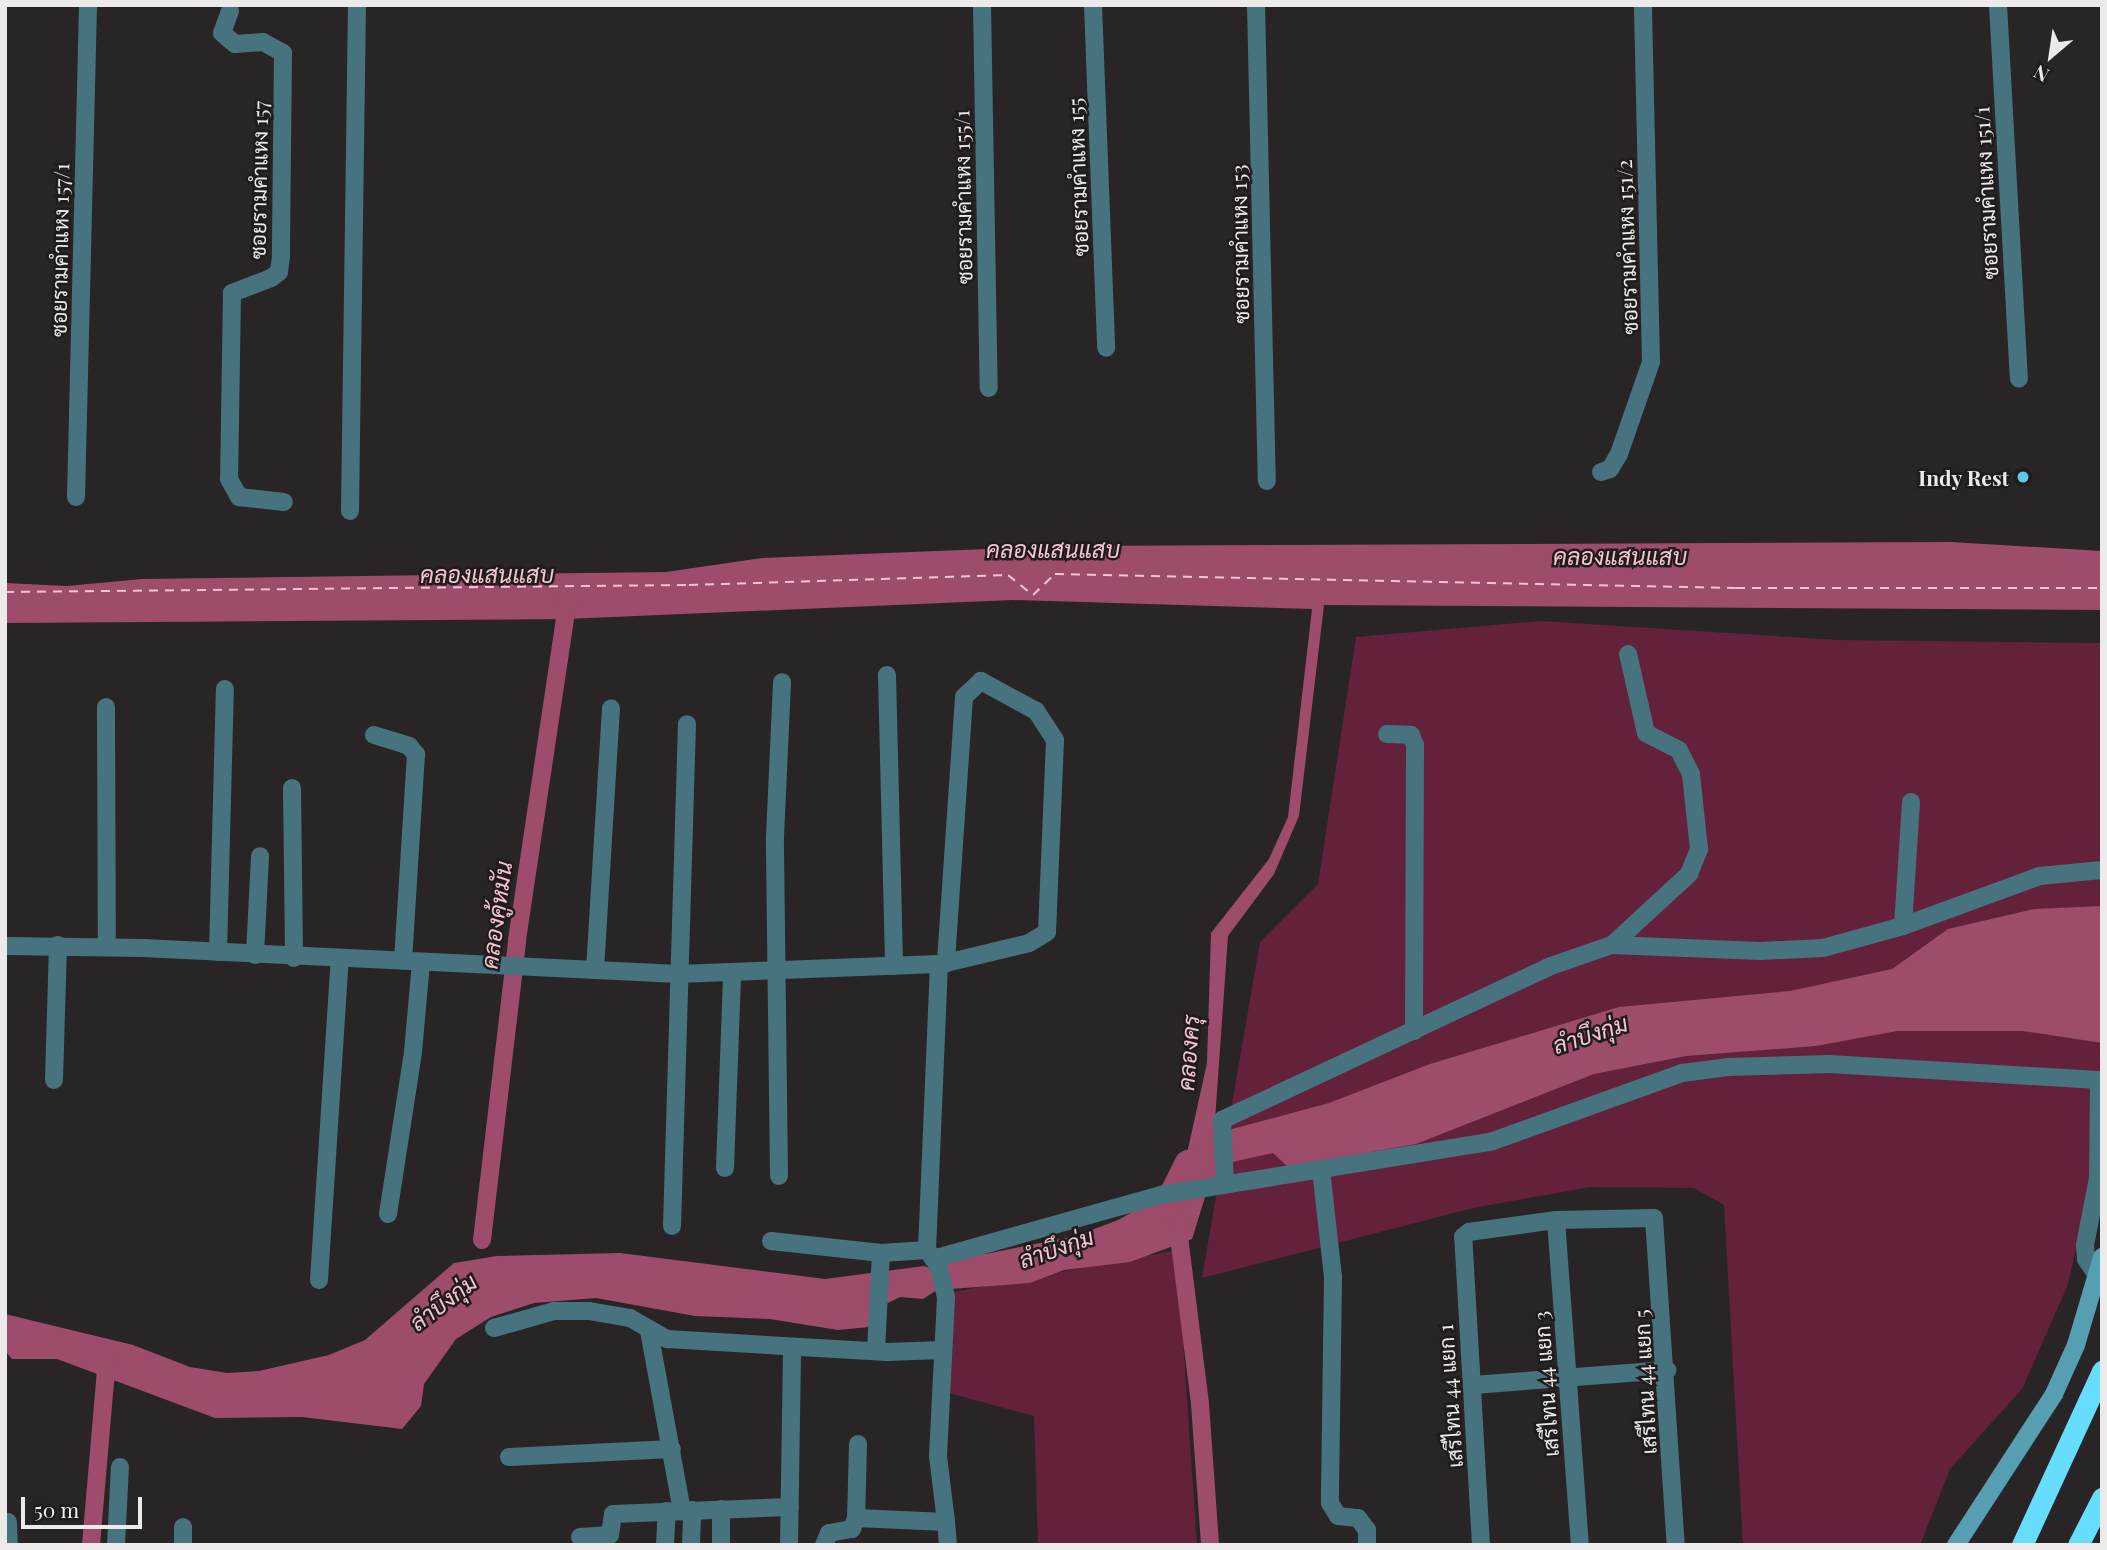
<!DOCTYPE html>
<meta charset="utf-8">
<style>
body{margin:0}
#map{position:relative;width:2107px;height:1550px;overflow:hidden;background:#292526;font-family:"Playfair Display",Sarabun,serif}
div>[style]{position:absolute}
.green>*{inset:0;background:#63213c}
.water>*{inset:0;background:#9e4c6b}
.canal>*{height:18px;margin:-9px;padding:0 9px;transform-origin:9px;border-radius:9px;background:#9e4c6b}
.river>*{height:30px;margin:-15px;padding:0 15px;transform-origin:15px;border-radius:15px;background:#9e4c6b}
.ferry>*{height:2px;margin-top:-1px;transform-origin:0;background:repeating-linear-gradient(90deg,#f5c5d4 0 9px,transparent 0 16px)}
.street>*{height:18px;margin:-9px;padding:0 9px;transform-origin:9px;border-radius:9px;background:#47737f}
.secondary>*{height:18px;margin:-9px;padding:0 9px;transform-origin:9px;border-radius:9px;background:#569eb2}
.highway>*{height:21px;margin:-10.5px;padding:0 10.5px;transform-origin:10.5px;border-radius:10.5px;background:#67ddfe}
.dots>*{width:19px;height:19px;translate:-50% -50%;box-sizing:border-box;border:4px solid #201c1d;border-radius:50%}
span{translate:-50% -50%;white-space:nowrap;text-align:center;line-height:1.15;-webkit-text-stroke:5px #201c1d;paint-order:stroke}
.street-label{font-size:21px;color:#edeaeb}
.poi-label{font-size:21px;color:#edeaeb;font-weight:700}
.right{translate:-100% -50%;text-align:right}
.water-label{font-size:23px;color:#f5c5d4;font-style:italic}
.frame{position:absolute;inset:0;border:7px solid #edeaeb;pointer-events:none}
.north{position:absolute;left:2016px;top:21px;width:70px;height:70px;-webkit-text-stroke:5px #201c1d;paint-order:stroke;rotate:209deg;font-size:19px;font-weight:700;line-height:28px;text-align:center;color:#edeaeb}
.north::after{content:'';display:block;margin:auto;width:24px;height:32px;background:#edeaeb;clip-path:polygon(50% 0,100% 100%,50% 72%,0 100%)}
.scale{position:absolute;left:21px;top:1497px;width:121px;height:32px;box-sizing:border-box;border:4px solid #edeaeb;border-top:0;padding-left:9px;font-size:21px;line-height:24px;white-space:nowrap;color:#edeaeb;-webkit-text-stroke:5px #201c1d;paint-order:stroke}
</style>
<div id="map">
<div class="green">
<div style="clip-path:polygon(1540px 621px,1838px 640px,2102px 643px,2102px 1140px,2067px 1287px,2022px 1389px,1950px 1469px,1920px 1545px,1743px 1545px,1724px 1205px,1694px 1188px,1591px 1187px,1477px 1207px,1202px 1278px,1260px 942px,1318px 884px,1356px 637px)"></div>
<div style="clip-path:polygon(1177px 1250px,1197px 1545px,1038px 1545px,1034px 1416px,949px 1393px,954px 1292px)"></div>
</div>
<div class="water">
<div style="clip-path:polygon(1951px 542px,2102px 551px,2102px 610px,1324px 605px,1299px 816px,1274px 874px,1228px 936px,1214px 1134px,1329px 1103px,1430px 1064px,1619px 1007px,1790px 991px,1892px 969px,1948px 929px,2034px 909px,2102px 906px,2102px 1043px,2023px 1031px,1897px 1031px,1816px 1046px,1686px 1056px,1594px 1074px,1416px 1144px,1288px 1167px,1273px 1153px,1223px 1164px,1206px 1194px,1192px 1239px,1130px 1262px,1064px 1270px,1030px 1283px,937px 1290px,923px 1299px,900px 1297px,876px 1309px,869px 1327px,838px 1330px,770px 1319px,695px 1316px,596px 1298px,534px 1303px,491px 1317px,456px 1339px,424px 1384px,421px 1406px,402px 1429px,302px 1417px,215px 1418px,57px 1359px,12px 1359px,5px 1351px,5px 1314px,133px 1345px,190px 1367px,227px 1373px,259px 1371px,329px 1355px,365px 1340px,454px 1263px,497px 1256px,620px 1253px,825px 1279px,924px 1266px,933px 1269px,944px 1256px,985px 1254px,1076px 1236px,1118px 1220px,1180px 1185px,1207px 1063px,1211px 933px,1269px 859px,1288px 817px,1312px 609px,1012px 600px,566px 619px,5px 623px,5px 583px,67px 586px,142px 579px,666px 572px,762px 558px,1065px 546px)"></div>
</div>
<div class="canal">
<div style="left:1177px;top:1221px;width:184px;rotate:82.8deg"></div>
<div style="left:1200px;top:1404px;width:141px;rotate:85.9deg"></div>
<div style="left:482px;top:1240px;width:302px;rotate:-83.3deg"></div>
<div style="left:517px;top:940px;width:346px;rotate:-81.5deg"></div>
<div style="left:91px;top:1545px;width:187px;rotate:-85.1deg"></div>
</div>
<div class="river">
<div style="left:1154px;top:1211px;width:16px;rotate:-22deg"></div>
<div style="left:1169px;top:1205px;width:45px;rotate:-63.4deg"></div>
<div style="left:1189px;top:1165px;width:29px;rotate:-18deg"></div>
</div>
<div class="ferry">
<div style="left:5px;top:592px;width:684px;rotate:-0.59deg"></div>
<div style="left:689px;top:585px;width:319px;rotate:-1.8deg"></div>
<div style="left:1008px;top:575px;width:32px;rotate:39deg"></div>
<div style="left:1033px;top:595px;width:30px;rotate:-44deg"></div>
<div style="left:1055px;top:574px;width:681px;rotate:1.18deg"></div>
<div style="left:1736px;top:588px;width:366px"></div>
</div>
<div class="street">
<div style="left:982px;top:5px;width:383px;rotate:89deg"></div>
<div style="left:1093px;top:5px;width:343px;rotate:87.8deg"></div>
<div style="left:1256px;top:5px;width:476px;rotate:88.7deg"></div>
<div style="left:1998px;top:5px;width:374px;rotate:86.8deg"></div>
<div style="left:230px;top:11px;width:23px;rotate:110deg"></div>
<div style="left:222px;top:33px;width:9px;rotate:41deg"></div>
<div style="left:229px;top:39px;width:8px;rotate:40deg"></div>
<div style="left:235px;top:44px;width:28px;rotate:-4deg"></div>
<div style="left:263px;top:42px;width:23px;rotate:29deg"></div>
<div style="left:283px;top:53px;width:203px;rotate:90.6deg"></div>
<div style="left:281px;top:256px;width:16px;rotate:97deg"></div>
<div style="left:279px;top:272px;width:10px;rotate:143deg"></div>
<div style="left:271px;top:278px;width:42px;rotate:159deg"></div>
<div style="left:232px;top:293px;width:186px;rotate:90.9deg"></div>
<div style="left:229px;top:479px;width:21px;rotate:61deg"></div>
<div style="left:239px;top:497px;width:45px;rotate:6.3deg"></div>
<div style="left:1601px;top:472px;width:9px;rotate:-18deg"></div>
<div style="left:1610px;top:469px;width:17px;rotate:-59deg"></div>
<div style="left:1619px;top:454px;width:97px;rotate:-70.8deg"></div>
<div style="left:1651px;top:362px;width:357px;rotate:-91.3deg"></div>
<div style="left:76px;top:497px;width:492px;rotate:-88.6deg"></div>
<div style="left:350px;top:511px;width:506px;rotate:-89.21deg"></div>
<div style="left:887px;top:675px;width:291px;rotate:88.6deg"></div>
<div style="left:106px;top:707px;width:240px;rotate:89.8deg"></div>
<div style="left:1387px;top:734px;width:24px;rotate:2deg"></div>
<div style="left:1411px;top:735px;width:11px;rotate:68deg"></div>
<div style="left:1415px;top:745px;width:286px;rotate:90.2deg"></div>
<div style="left:374px;top:735px;width:37px;rotate:17deg"></div>
<div style="left:409px;top:746px;width:11px;rotate:49deg"></div>
<div style="left:416px;top:754px;width:207px;rotate:93.6deg"></div>
<div style="left:292px;top:788px;width:170px;rotate:89.3deg"></div>
<div style="left:1911px;top:802px;width:124px;rotate:93.7deg"></div>
<div style="left:1903px;top:926px;width:146px;rotate:-20.1deg"></div>
<div style="left:2040px;top:876px;width:62px;rotate:-5.5deg"></div>
<div style="left:1612px;top:945px;width:105px;rotate:-42.7deg"></div>
<div style="left:1689px;top:874px;width:27px;rotate:-68deg"></div>
<div style="left:1699px;top:849px;width:75px;rotate:-96.1deg"></div>
<div style="left:1691px;top:774px;width:27px;rotate:-117deg"></div>
<div style="left:1679px;top:750px;width:37px;rotate:-153deg"></div>
<div style="left:1646px;top:733px;width:81px;rotate:-102.8deg"></div>
<div style="left:5px;top:946px;width:138px;rotate:0.8deg"></div>
<div style="left:143px;top:948px;width:536px;rotate:2.78deg"></div>
<div style="left:678px;top:974px;width:261px;rotate:-2.2deg"></div>
<div style="left:939px;top:964px;width:7px;rotate:-8deg"></div>
<div style="left:946px;top:963px;width:85px;rotate:-13.5deg"></div>
<div style="left:1029px;top:943px;width:21px;rotate:-31deg"></div>
<div style="left:1047px;top:932px;width:192px;rotate:-87.6deg"></div>
<div style="left:1055px;top:740px;width:35px;rotate:-123deg"></div>
<div style="left:1036px;top:711px;width:63px;rotate:-151.4deg"></div>
<div style="left:981px;top:681px;width:23px;rotate:137deg"></div>
<div style="left:964px;top:697px;width:267px;rotate:93.9deg"></div>
<div style="left:218px;top:952px;width:263px;rotate:-88.5deg"></div>
<div style="left:255px;top:955px;width:99px;rotate:-87.1deg"></div>
<div style="left:595px;top:970px;width:262px;rotate:-86.5deg"></div>
<div style="left:54px;top:1080px;width:135px;rotate:-88.3deg"></div>
<div style="left:725px;top:1168px;width:194px;rotate:-87.9deg"></div>
<div style="left:1321px;top:1170px;width:108px;rotate:83.6deg"></div>
<div style="left:1333px;top:1277px;width:226px;rotate:90.8deg"></div>
<div style="left:1330px;top:1503px;width:15px;rotate:58deg"></div>
<div style="left:1338px;top:1516px;width:20px;rotate:6deg"></div>
<div style="left:1358px;top:1518px;width:15px;rotate:53deg"></div>
<div style="left:1367px;top:1530px;width:15px;rotate:90deg"></div>
<div style="left:779px;top:1176px;width:339px;rotate:-90.7deg"></div>
<div style="left:775px;top:837px;width:155px;rotate:-87.4deg"></div>
<div style="left:1225px;top:1184px;width:64px;rotate:-92.7deg"></div>
<div style="left:1222px;top:1120px;width:360px;rotate:-25.1deg"></div>
<div style="left:1548px;top:967px;width:68px;rotate:-19deg"></div>
<div style="left:1612px;top:945px;width:148px;rotate:2.3deg"></div>
<div style="left:1760px;top:951px;width:63px;rotate:-2.7deg"></div>
<div style="left:1823px;top:948px;width:83px;rotate:-15.4deg"></div>
<div style="left:388px;top:1214px;width:164px;rotate:-81.2deg"></div>
<div style="left:413px;top:1052px;width:90px;rotate:-84.9deg"></div>
<div style="left:1556px;top:1220px;width:326px;rotate:85.8deg"></div>
<div style="left:672px;top:1226px;width:502px;rotate:-88.29deg"></div>
<div style="left:771px;top:1241px;width:111px;rotate:6.2deg"></div>
<div style="left:881px;top:1253px;width:46px;rotate:-3.7deg"></div>
<div style="left:933px;top:1259px;width:237px;rotate:-15.7deg"></div>
<div style="left:1161px;top:1195px;width:336px;rotate:-9.2deg"></div>
<div style="left:1493px;top:1141px;width:201px;rotate:-19.8deg"></div>
<div style="left:1682px;top:1073px;width:46px;rotate:-7.4deg"></div>
<div style="left:1728px;top:1067px;width:101px;rotate:-1.7deg"></div>
<div style="left:1829px;top:1064px;width:273px;rotate:3.4deg"></div>
<div style="left:2097px;top:1275px;width:19px;rotate:-125deg"></div>
<div style="left:2086px;top:1259px;width:14px;rotate:-94deg"></div>
<div style="left:2085px;top:1245px;width:68px;rotate:-79deg"></div>
<div style="left:2098px;top:1178px;width:96px;rotate:-89.4deg"></div>
<div style="left:319px;top:1280px;width:322px;rotate:-86.3deg"></div>
<div style="left:494px;top:1328px;width:62px;rotate:-15.8deg"></div>
<div style="left:554px;top:1311px;width:35px"></div>
<div style="left:589px;top:1311px;width:42px;rotate:9.7deg"></div>
<div style="left:630px;top:1318px;width:43px;rotate:29.6deg"></div>
<div style="left:667px;top:1339px;width:220px;rotate:3.4deg"></div>
<div style="left:887px;top:1352px;width:55px;rotate:-2.1deg"></div>
<div style="left:649px;top:1331px;width:182px;rotate:79.6deg"></div>
<div style="left:876px;top:1351px;width:98px;rotate:-87.1deg"></div>
<div style="left:1473px;top:1385px;width:195px;rotate:-4.4deg"></div>
<div style="left:858px;top:1444px;width:74px;rotate:91.5deg"></div>
<div style="left:856px;top:1518px;width:90px;rotate:2.5deg"></div>
<div style="left:946px;top:1522px;width:66px;rotate:-96.9deg"></div>
<div style="left:938px;top:1456px;width:159px;rotate:-87.1deg"></div>
<div style="left:946px;top:1297px;width:33px;rotate:-104deg"></div>
<div style="left:938px;top:1265px;width:19px;rotate:-126deg"></div>
<div style="left:927px;top:1250px;width:286px;rotate:-87.6deg"></div>
<div style="left:509px;top:1457px;width:163px;rotate:-2.8deg"></div>
<div style="left:8px;top:1522px;width:23px;rotate:88deg"></div>
<div style="left:946px;top:1522px;width:23px;rotate:85deg"></div>
<div style="left:580px;top:1537px;width:30px;rotate:-4deg"></div>
<div style="left:610px;top:1535px;width:21px;rotate:-82deg"></div>
<div style="left:613px;top:1514px;width:177px;rotate:-2.3deg"></div>
<div style="left:116px;top:1545px;width:78px;rotate:-87.1deg"></div>
<div style="left:183px;top:1545px;width:18px;rotate:-90deg"></div>
<div style="left:665px;top:1545px;width:34px;rotate:-87deg"></div>
<div style="left:691px;top:1545px;width:35px;rotate:-88deg"></div>
<div style="left:721px;top:1545px;width:36px;rotate:-90deg"></div>
<div style="left:789px;top:1545px;width:198px;rotate:-89.1deg"></div>
<div style="left:824px;top:1545px;width:13px;rotate:-67deg"></div>
<div style="left:829px;top:1533px;width:23px;rotate:-10deg"></div>
<div style="left:852px;top:1529px;width:12px;rotate:-70deg"></div>
<div style="left:1481px;top:1545px;width:309px;rotate:-93.3deg"></div>
<div style="left:1463px;top:1237px;width:8px;rotate:-40deg"></div>
<div style="left:1469px;top:1232px;width:88px;rotate:-7.9deg"></div>
<div style="left:1556px;top:1220px;width:98px;rotate:-1.2deg"></div>
<div style="left:1654px;top:1218px;width:328px;rotate:86.2deg"></div>
</div>
<div class="secondary">
<div style="left:1956px;top:1545px;width:180px;rotate:-57deg"></div>
<div style="left:2054px;top:1394px;width:54px;rotate:-65.8deg"></div>
<div style="left:2076px;top:1345px;width:92px;rotate:-73.5deg"></div>
</div>
<div class="highway">
<div style="left:2022px;top:1545px;width:192px;rotate:-65.3deg"></div>
<div style="left:2078px;top:1545px;width:53px;rotate:-62.9deg"></div>
</div>
<div class="dots">
<div style="left:2023px;top:477px;background:#5ac8e6"></div>
</div>
<div class="street-label">
<span style="left:1077px;top:177px;rotate:-92deg">ซอยรามคำแหง 155</span>
<span style="left:258px;top:180px;rotate:-89deg">ซอยรามคำแหง 157</span>
<span style="left:1985px;top:193px;rotate:-93deg">ซอยรามคำแหง 151/1</span>
<span style="left:962px;top:197px;rotate:-91deg">ซอยรามคำแหง 155/1</span>
<span style="left:1239px;top:244px;rotate:-91deg">ซอยรามคำแหง 153</span>
<span style="left:1626px;top:247px;rotate:-92deg">ซอยรามคำแหง 151/2</span>
<span style="left:59px;top:250px;rotate:-89deg">ซอยรามคำแหง 157/1</span>
<span style="left:1644px;top:1382px;rotate:-93deg">เสรีไทน 44 แยก 5</span>
<span style="left:1545px;top:1384px;rotate:-94deg">เสรีไทน 44 แยก 3</span>
<span style="left:1449px;top:1396px;rotate:-94deg">เสรีไทน 44 แยก 1</span>
</div>
<div class="poi-label">
<span class="right" style="left:2009px;top:477px">Indy Rest</span>
</div>
<div class="water-label">
<span style="left:1053px;top:549px">คลองแสนแสบ</span>
<span style="left:1620px;top:556px">คลองแสนแสบ</span>
<span style="left:487px;top:574px">คลองแสนแสบ</span>
<span style="left:496px;top:915px;rotate:-82deg">คลองคู้หมัน</span>
<span style="left:1590px;top:1034px;rotate:-18deg">ลำบึงกุ่ม</span>
<span style="left:1188px;top:1053px;rotate:-86deg">คลองครุ</span>
<span style="left:1056px;top:1248px;rotate:-19deg">ลำบึงกุ่ม</span>
<span style="left:443px;top:1302px;rotate:-37deg">ลำบึงกุ่ม</span>
</div>
<div class="frame"></div>
<div class="north">N</div>
<div class="scale">50 m</div>
</div>
